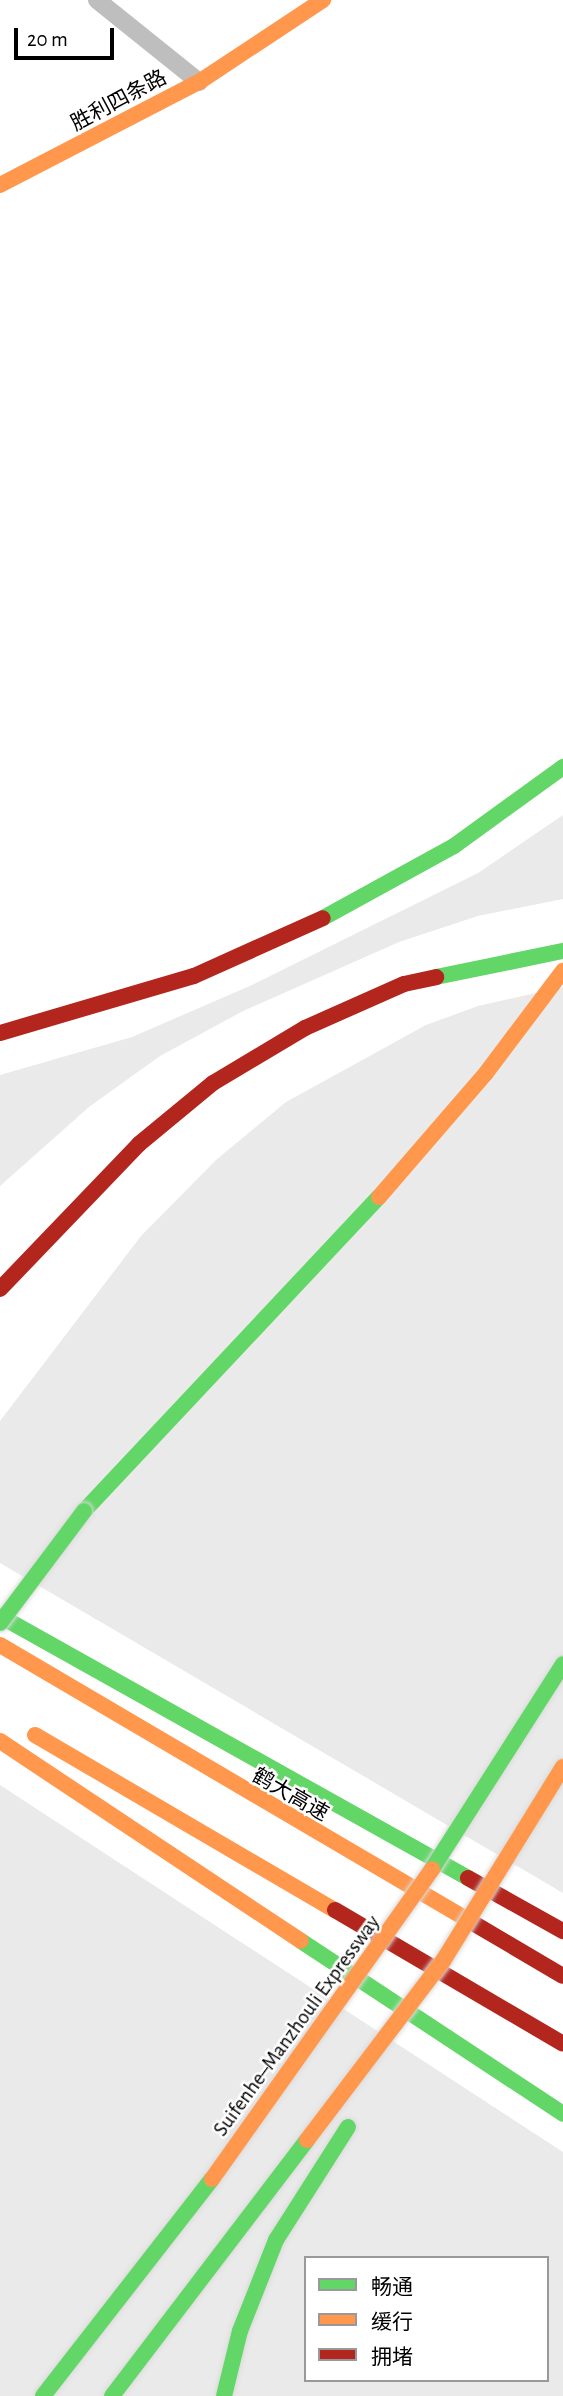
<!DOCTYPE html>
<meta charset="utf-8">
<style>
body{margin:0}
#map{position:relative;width:563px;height:2396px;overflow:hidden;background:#fff;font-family:"Alegreya Sans","Noto Sans SC",sans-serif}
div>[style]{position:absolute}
.green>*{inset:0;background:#eaeaea}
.lane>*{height:18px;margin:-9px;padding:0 9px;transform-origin:9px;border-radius:9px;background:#bebebe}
.fast>*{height:16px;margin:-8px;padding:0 8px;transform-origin:8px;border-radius:8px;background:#63d668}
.slow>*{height:16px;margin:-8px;padding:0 8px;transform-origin:8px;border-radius:8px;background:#ff974d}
.jam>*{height:16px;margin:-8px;padding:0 8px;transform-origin:8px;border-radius:8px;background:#b3261e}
.bridges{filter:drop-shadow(0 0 2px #dbdbdb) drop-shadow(0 0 2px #dbdbdb)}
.fast-bridge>*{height:16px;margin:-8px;padding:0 8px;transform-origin:8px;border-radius:8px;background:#63d668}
.slow-bridge>*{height:16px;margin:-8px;padding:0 8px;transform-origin:8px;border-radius:8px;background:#ff974d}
span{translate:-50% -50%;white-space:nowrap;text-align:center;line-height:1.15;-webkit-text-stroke:5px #fff;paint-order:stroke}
.street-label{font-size:21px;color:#000}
.legend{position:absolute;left:304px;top:2256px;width:245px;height:126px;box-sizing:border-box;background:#fff;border:2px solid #999;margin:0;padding:9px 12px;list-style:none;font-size:21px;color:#000}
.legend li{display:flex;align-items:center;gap:14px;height:35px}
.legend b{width:35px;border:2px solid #999}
.scale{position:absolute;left:14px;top:28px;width:100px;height:32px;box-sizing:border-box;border:4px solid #000;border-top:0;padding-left:9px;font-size:21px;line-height:24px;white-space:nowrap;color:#000;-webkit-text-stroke:5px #fff;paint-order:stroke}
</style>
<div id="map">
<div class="green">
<div style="clip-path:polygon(563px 815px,563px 899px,478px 916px,399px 942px,243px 1011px,160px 1056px,89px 1107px,0 1186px,0 1075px,132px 1037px,252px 985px,478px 873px)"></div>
<div style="clip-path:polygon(563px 987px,563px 1893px,0 1563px,0 1421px,141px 1236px,216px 1160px,286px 1102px,426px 1025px,478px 1006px)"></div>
<div style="clip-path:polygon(evenodd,0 1785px,563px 2152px,563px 2396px,0 2396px,0 1785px,306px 2258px,547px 2258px,547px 2380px,306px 2380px,306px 2258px)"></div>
</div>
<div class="lane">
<div style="left:97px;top:0;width:131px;rotate:38.8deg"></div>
</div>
<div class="fast">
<div style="left:323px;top:918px;width:149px;rotate:-28.8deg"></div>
<div style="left:454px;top:846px;width:135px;rotate:-35.9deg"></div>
<div style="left:436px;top:977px;width:130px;rotate:-11.6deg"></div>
<div style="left:84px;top:1511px;width:431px;rotate:-46.8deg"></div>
<div style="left:0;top:1616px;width:536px;rotate:29.24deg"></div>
<div style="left:301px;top:1941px;width:314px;rotate:33.4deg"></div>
</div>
<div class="slow">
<div style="left:0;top:185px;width:224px;rotate:-27.4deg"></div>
<div style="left:199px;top:82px;width:149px;rotate:-33.5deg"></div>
<div style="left:379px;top:1197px;width:164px;rotate:-49.2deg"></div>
<div style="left:486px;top:1073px;width:128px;rotate:-53deg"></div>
<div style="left:0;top:1645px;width:549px;rotate:30.44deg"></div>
<div style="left:35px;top:1735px;width:347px;rotate:30.3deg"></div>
<div style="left:0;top:1741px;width:361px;rotate:33.6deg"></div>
</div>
<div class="jam">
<div style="left:0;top:1033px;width:202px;rotate:-16.4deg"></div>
<div style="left:194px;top:976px;width:141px;rotate:-24.2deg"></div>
<div style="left:0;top:1289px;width:201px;rotate:-46.2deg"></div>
<div style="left:139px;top:1144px;width:96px;rotate:-39.5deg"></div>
<div style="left:213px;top:1083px;width:107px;rotate:-30.9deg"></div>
<div style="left:305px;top:1028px;width:108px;rotate:-24deg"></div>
<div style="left:404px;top:984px;width:33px;rotate:-12deg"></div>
<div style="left:468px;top:1878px;width:109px;rotate:29.2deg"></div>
<div style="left:335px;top:1910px;width:264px;rotate:30.4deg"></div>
<div style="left:473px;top:1923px;width:104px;rotate:30.5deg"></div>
</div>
<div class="bridges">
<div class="fast-bridge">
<div style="left:0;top:1623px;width:140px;rotate:-53.1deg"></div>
<div style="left:432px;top:1869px;width:243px;rotate:-57.4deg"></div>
<div style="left:43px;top:2396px;width:275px;rotate:-52.1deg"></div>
<div style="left:112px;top:2396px;width:322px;rotate:-52.7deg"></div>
<div style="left:224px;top:2396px;width:67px;rotate:-76.2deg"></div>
<div style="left:240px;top:2331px;width:98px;rotate:-68.4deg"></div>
<div style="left:276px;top:2240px;width:134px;rotate:-57.5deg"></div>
</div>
<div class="slow-bridge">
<div style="left:307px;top:2140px;width:225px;rotate:-52.8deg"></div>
<div style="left:443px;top:1961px;width:228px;rotate:-58.3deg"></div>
<div style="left:212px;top:2179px;width:380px;rotate:-54.6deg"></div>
</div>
</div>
<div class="street-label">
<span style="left:119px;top:101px;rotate:-28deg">胜利四条路</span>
<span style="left:290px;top:1795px;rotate:30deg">鹤大高速</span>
<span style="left:297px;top:2026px;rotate:-54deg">Suifenhe–Manzhouli Expressway</span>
</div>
<ul class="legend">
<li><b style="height:9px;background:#63d668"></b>畅通</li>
<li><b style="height:9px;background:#ff974d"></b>缓行</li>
<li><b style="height:9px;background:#b3261e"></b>拥堵</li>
</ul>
<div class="scale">20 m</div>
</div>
